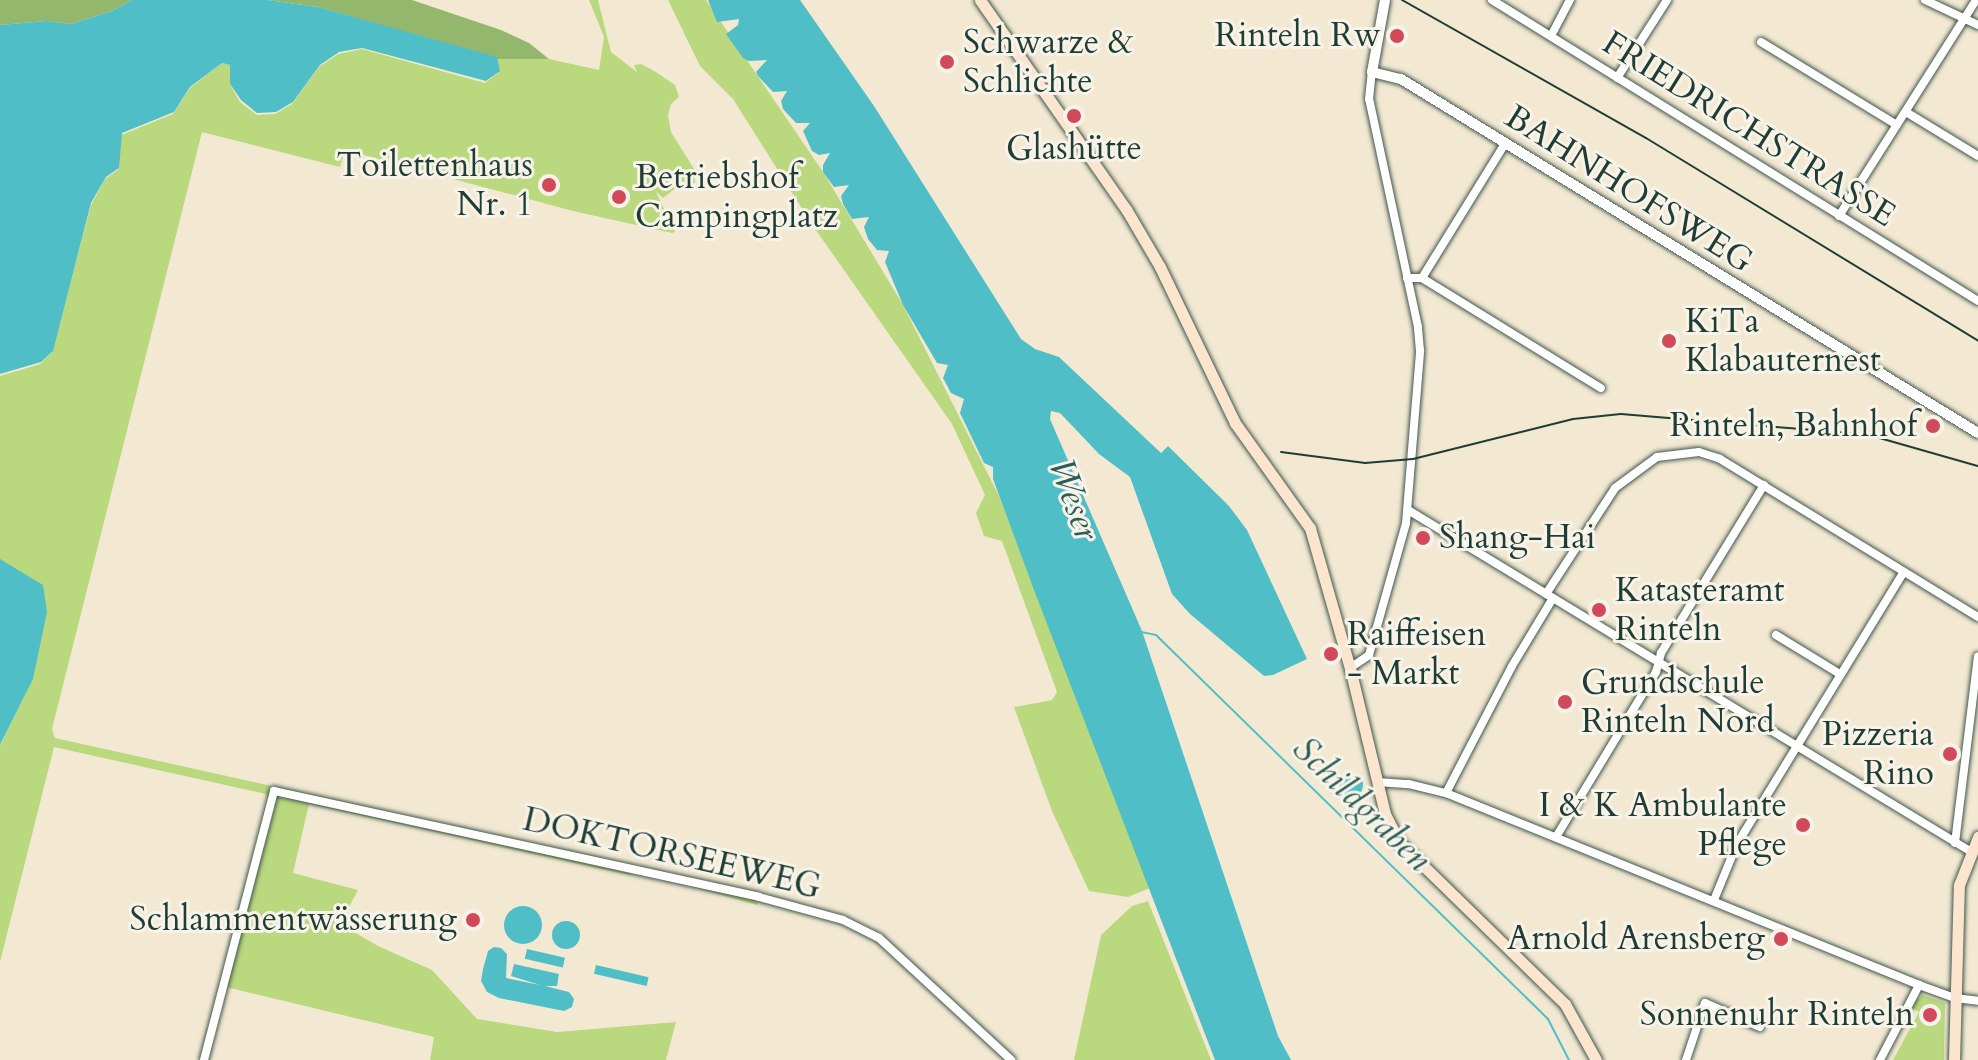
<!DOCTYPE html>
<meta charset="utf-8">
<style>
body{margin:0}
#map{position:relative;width:1978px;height:1060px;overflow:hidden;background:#f3e9d3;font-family:Cardo,serif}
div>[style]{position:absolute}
.green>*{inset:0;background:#bad87e}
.forest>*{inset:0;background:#93b86d}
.water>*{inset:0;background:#50bec6;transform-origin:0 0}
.round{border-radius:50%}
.stream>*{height:2px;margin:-1px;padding:0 1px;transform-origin:1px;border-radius:1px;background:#50bec6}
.roads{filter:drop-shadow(0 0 2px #3f574c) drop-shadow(0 0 2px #3f574c)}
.minor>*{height:8px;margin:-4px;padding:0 4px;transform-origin:4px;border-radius:4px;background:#fff}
.tertiary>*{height:10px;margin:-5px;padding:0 5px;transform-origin:5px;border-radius:5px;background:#fff}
.secondary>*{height:11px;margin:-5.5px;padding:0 5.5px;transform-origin:5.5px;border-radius:5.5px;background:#fce5cf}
.rail>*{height:2px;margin:-1px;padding:0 1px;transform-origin:1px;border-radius:1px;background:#1f3d34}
.dots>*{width:22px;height:22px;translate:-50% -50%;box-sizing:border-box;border:4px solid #f7f3e8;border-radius:50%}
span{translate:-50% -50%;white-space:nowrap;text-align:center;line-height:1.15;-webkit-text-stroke:6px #f7f3e8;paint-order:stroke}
.poi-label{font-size:34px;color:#1f3d34}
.right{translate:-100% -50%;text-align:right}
.left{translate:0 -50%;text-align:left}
.street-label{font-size:34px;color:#1f3d34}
.water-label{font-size:36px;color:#2b5d58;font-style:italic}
</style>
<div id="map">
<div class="green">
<div style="clip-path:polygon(589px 0,598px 0,611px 52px,637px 72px,634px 65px,641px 64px,656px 72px,675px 85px,679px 97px,671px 104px,668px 115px,671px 132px,694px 169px,695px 183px,677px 187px,663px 198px,656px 192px,675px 232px,672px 233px,573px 211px,345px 150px,340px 167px,202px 132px,52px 729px,55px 738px,760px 894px,757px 905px,640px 872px,629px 875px,309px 804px,293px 873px,358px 890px,340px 924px,378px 946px,432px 970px,477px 1019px,557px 1032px,676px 1022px,666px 1060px,430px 1060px,434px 1037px,226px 987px,275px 807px,266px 794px,54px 747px,0 962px,0 746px,32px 680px,46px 614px,0 561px,0 376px,40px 364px,52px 352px,91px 205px,105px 179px,118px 170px,121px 135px,173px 114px,190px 88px,222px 63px,230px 65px,230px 84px,240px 102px,257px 115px,275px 114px,292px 104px,319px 67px,338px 54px,362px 49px,485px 83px,499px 72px,497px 59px,549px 59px,599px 70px,604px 37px)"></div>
<div style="clip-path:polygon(668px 0,706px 0,823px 172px,903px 305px,999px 496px,1150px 888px,1128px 897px,1089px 891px,1052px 811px,1014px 707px,1052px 700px,1057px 692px,1002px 541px,984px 536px,976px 513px,985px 495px,952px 424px,813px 226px,733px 99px,700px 66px)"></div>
<div style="clip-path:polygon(1148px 901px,1211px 1060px,1074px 1060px,1101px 935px,1132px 906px)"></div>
<div style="clip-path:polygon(1923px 995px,1945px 1003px,1944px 1060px,1893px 1060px,1919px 1012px,1910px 1006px)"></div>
</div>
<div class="forest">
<div style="clip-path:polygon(0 0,132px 0,112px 11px,71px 24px,46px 21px,0 25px)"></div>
<div style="clip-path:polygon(267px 0,412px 0,501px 30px,529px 43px,549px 59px,497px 59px,318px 7px)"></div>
</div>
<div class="water">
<div style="clip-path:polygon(132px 0,267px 0,318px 7px,497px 57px,500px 71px,486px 81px,362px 48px,339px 52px,320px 65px,293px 102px,276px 112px,257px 113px,241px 100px,230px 84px,230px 65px,222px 63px,190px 87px,174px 112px,122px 133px,119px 168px,106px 177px,91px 203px,53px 351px,41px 362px,0 374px,0 25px,46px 21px,71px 24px,112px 11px)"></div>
<div style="clip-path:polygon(708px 0,800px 0,874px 106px,1021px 339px,1035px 349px,1059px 357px,1161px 453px,1168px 446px,1229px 506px,1247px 530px,1307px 659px,1273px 675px,1264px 676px,1190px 614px,1172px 594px,1130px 477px,1099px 454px,1060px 413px,1051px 411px,1050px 419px,1142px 631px,1278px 1036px,1291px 1060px,1215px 1060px,1034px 590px,993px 479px,993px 467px,984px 463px,960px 413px,964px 399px,951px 393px,943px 378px,948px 365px,937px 363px,903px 305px,885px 262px,889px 251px,877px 250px,868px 239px,864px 227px,869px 217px,852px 219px,843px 204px,841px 196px,849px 185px,834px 187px,823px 172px,823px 165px,830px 153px,819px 155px,812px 151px,803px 131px,810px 123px,796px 123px,783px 109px,781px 101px,787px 91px,773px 92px,758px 76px,756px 72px,767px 60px,749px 61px,743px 58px,726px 34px,738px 25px,739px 19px,717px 22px)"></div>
<div style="clip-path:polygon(0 559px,43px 585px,47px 612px,33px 679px,0 745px)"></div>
<div class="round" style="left:1339px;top:773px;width:24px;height:24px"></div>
<div class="round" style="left:504px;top:906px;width:38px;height:38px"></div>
<div class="round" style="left:552px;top:921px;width:28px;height:28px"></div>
<div style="clip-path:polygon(494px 947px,501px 948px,507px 954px,506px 978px,540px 985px,511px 976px,514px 964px,559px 974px,557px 986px,545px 986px,569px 992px,574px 999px,572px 1007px,564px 1011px,499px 998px,487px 992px,481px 981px,483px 969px,488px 951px)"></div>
<div style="left:527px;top:949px;width:39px;height:10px;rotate:13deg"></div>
<div style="left:596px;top:965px;width:54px;height:9px;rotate:13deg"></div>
</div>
<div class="stream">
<div style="left:1141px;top:632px;width:15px;rotate:11deg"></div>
<div style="left:1156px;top:635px;width:549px;rotate:44.41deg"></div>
<div style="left:1548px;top:1019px;width:46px;rotate:62.9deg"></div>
</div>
<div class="roads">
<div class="minor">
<div style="left:1492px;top:0;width:572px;rotate:31.77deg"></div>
<div style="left:1925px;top:0;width:59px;rotate:25.3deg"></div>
<div style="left:1551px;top:36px;width:41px;rotate:-62.2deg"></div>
<div style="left:1761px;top:42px;width:159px;rotate:31.4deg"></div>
<div style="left:1617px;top:78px;width:93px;rotate:-57.3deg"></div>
<div style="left:1906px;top:112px;width:84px;rotate:31.4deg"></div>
<div style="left:1839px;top:216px;width:256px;rotate:-57.6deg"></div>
<div style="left:1407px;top:278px;width:15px"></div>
<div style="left:1422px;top:278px;width:210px;rotate:31.6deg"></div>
<div style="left:1422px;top:278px;width:156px;rotate:-58.3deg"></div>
<div style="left:1408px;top:510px;width:657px;rotate:31.25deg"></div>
<div style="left:1546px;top:594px;width:126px;rotate:-56.9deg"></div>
<div style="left:1615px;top:488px;width:52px;rotate:-36.4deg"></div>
<div style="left:1657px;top:457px;width:42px;rotate:-6.8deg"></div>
<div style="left:1699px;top:452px;width:22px;rotate:18deg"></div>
<div style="left:1720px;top:459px;width:303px;rotate:31.5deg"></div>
<div style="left:1776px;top:635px;width:75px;rotate:31.4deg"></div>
<div style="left:1350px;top:668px;width:23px;rotate:-34deg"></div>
<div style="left:1369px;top:655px;width:137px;rotate:-74.3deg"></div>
<div style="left:1406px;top:523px;width:173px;rotate:-85.3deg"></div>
<div style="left:1420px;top:351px;width:24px;rotate:-95deg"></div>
<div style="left:1418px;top:327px;width:233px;rotate:-102.1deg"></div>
<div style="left:1369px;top:99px;width:27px;rotate:-84deg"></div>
<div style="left:1377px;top:782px;width:32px;rotate:4deg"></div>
<div style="left:1409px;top:784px;width:38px;rotate:14deg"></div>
<div style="left:1446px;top:793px;width:510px;rotate:22.09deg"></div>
<div style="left:1919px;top:985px;width:38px;rotate:20deg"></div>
<div style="left:1955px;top:998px;width:23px;rotate:7deg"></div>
<div style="left:1446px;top:793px;width:143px;rotate:-62.5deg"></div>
<div style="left:1512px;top:666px;width:79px;rotate:-58.9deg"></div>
<div style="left:1556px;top:837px;width:193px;rotate:-58.8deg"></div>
<div style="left:1656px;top:672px;width:20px;rotate:-75deg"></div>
<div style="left:1661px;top:653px;width:197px;rotate:-58.5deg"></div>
<div style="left:1955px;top:843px;width:188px;rotate:-83deg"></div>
<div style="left:1714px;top:900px;width:61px;rotate:-67.7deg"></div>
<div style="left:1737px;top:844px;width:319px;rotate:-58.5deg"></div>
<div style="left:204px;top:1060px;width:278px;rotate:-75.4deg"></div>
<div style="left:274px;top:791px;width:496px;rotate:12.3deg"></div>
<div style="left:759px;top:897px;width:87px;rotate:15.3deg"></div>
<div style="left:843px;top:920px;width:40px;rotate:26.6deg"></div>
<div style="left:879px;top:938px;width:180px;rotate:42.7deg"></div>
<div style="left:1686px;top:1060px;width:60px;rotate:-71.6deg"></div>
<div style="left:1705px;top:1003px;width:60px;rotate:23.6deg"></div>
<div style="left:1880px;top:1060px;width:85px;rotate:-62.5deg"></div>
</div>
<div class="tertiary">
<div style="left:1385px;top:0;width:73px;rotate:100.2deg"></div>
<div style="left:1372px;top:72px;width:30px;rotate:14deg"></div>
<div style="left:1401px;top:79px;width:677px;rotate:31.53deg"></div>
</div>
<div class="secondary">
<div style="left:980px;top:0;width:255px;rotate:55.1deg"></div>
<div style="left:1126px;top:209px;width:67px;rotate:59.6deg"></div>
<div style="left:1160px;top:267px;width:173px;rotate:64.3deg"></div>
<div style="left:1235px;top:423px;width:129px;rotate:54.5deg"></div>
<div style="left:1310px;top:528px;width:146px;rotate:74.1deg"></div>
<div style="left:1350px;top:668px;width:150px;rotate:76.5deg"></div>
<div style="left:1385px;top:814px;width:31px;rotate:63deg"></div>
<div style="left:1399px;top:842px;width:232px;rotate:44.3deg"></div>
<div style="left:1565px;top:1004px;width:64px;rotate:61deg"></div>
<div style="left:1954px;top:1060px;width:175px;rotate:-88.4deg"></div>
<div style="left:1959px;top:885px;width:52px;rotate:-68.4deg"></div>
</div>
</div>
<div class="rail">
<div style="left:1402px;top:0;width:280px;rotate:29.5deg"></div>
<div style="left:1646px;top:138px;width:389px;rotate:31.4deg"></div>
<div style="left:1281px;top:452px;width:85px;rotate:7.5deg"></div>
<div style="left:1365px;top:463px;width:48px;rotate:-4.8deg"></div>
<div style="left:1413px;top:459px;width:165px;rotate:-14deg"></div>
<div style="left:1573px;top:419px;width:48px;rotate:-5.9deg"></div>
<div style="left:1621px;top:414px;width:249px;rotate:4.8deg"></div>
<div style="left:1869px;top:435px;width:113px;rotate:15.9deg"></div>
</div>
<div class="dots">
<div style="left:1397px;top:36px;background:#d1495b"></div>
<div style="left:947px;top:62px;background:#d1495b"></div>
<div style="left:1074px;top:116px;background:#d1495b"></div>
<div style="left:549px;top:185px;background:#d1495b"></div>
<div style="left:619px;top:197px;background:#d1495b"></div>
<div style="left:1669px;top:341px;background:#d1495b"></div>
<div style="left:1933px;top:426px;background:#d1495b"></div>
<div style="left:1423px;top:538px;background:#d1495b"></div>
<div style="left:1599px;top:610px;background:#d1495b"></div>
<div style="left:1331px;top:654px;background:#d1495b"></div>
<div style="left:1565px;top:702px;background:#d1495b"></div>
<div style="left:1950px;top:754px;background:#d1495b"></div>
<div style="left:1803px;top:825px;background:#d1495b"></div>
<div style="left:473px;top:920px;background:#d1495b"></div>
<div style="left:1781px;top:939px;background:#d1495b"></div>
<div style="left:1930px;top:1015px;background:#d1495b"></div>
</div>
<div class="poi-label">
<span class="right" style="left:1381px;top:36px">Rinteln Rw</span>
<span class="left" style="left:963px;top:62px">Schwarze &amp;<br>Schlichte</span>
<span style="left:1074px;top:149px">Glashütte</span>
<span class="right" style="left:533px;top:185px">Toilettenhaus<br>Nr. 1</span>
<span class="left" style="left:635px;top:197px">Betriebshof<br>Campingplatz</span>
<span class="left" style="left:1685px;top:341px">KiTa<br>Klabauternest</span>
<span class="right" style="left:1917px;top:426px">Rinteln, Bahnhof</span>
<span class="left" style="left:1439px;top:538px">Shang-Hai</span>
<span class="left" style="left:1615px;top:610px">Katasteramt<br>Rinteln</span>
<span class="left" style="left:1347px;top:654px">Raiffeisen<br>- Markt</span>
<span class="left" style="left:1581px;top:702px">Grundschule<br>Rinteln Nord</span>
<span class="right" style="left:1934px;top:754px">Pizzeria<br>Rino</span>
<span class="right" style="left:1787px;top:825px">I &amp; K Ambulante<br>Pflege</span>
<span class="right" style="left:457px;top:920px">Schlammentwässerung</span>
<span class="right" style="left:1765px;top:939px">Arnold Arensberg</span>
<span class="right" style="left:1914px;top:1015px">Sonnenuhr Rinteln</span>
</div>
<div class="street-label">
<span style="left:1749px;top:129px;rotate:32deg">FRIEDRICHSTRASSE</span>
<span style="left:1629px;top:189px;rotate:32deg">BAHNHOFSWEG</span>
<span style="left:672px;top:853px;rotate:13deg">DOKTORSEEWEG</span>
</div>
<div class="water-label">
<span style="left:1074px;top:499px;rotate:70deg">Weser</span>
<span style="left:1362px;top:804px;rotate:44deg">Schildgraben</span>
</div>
</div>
